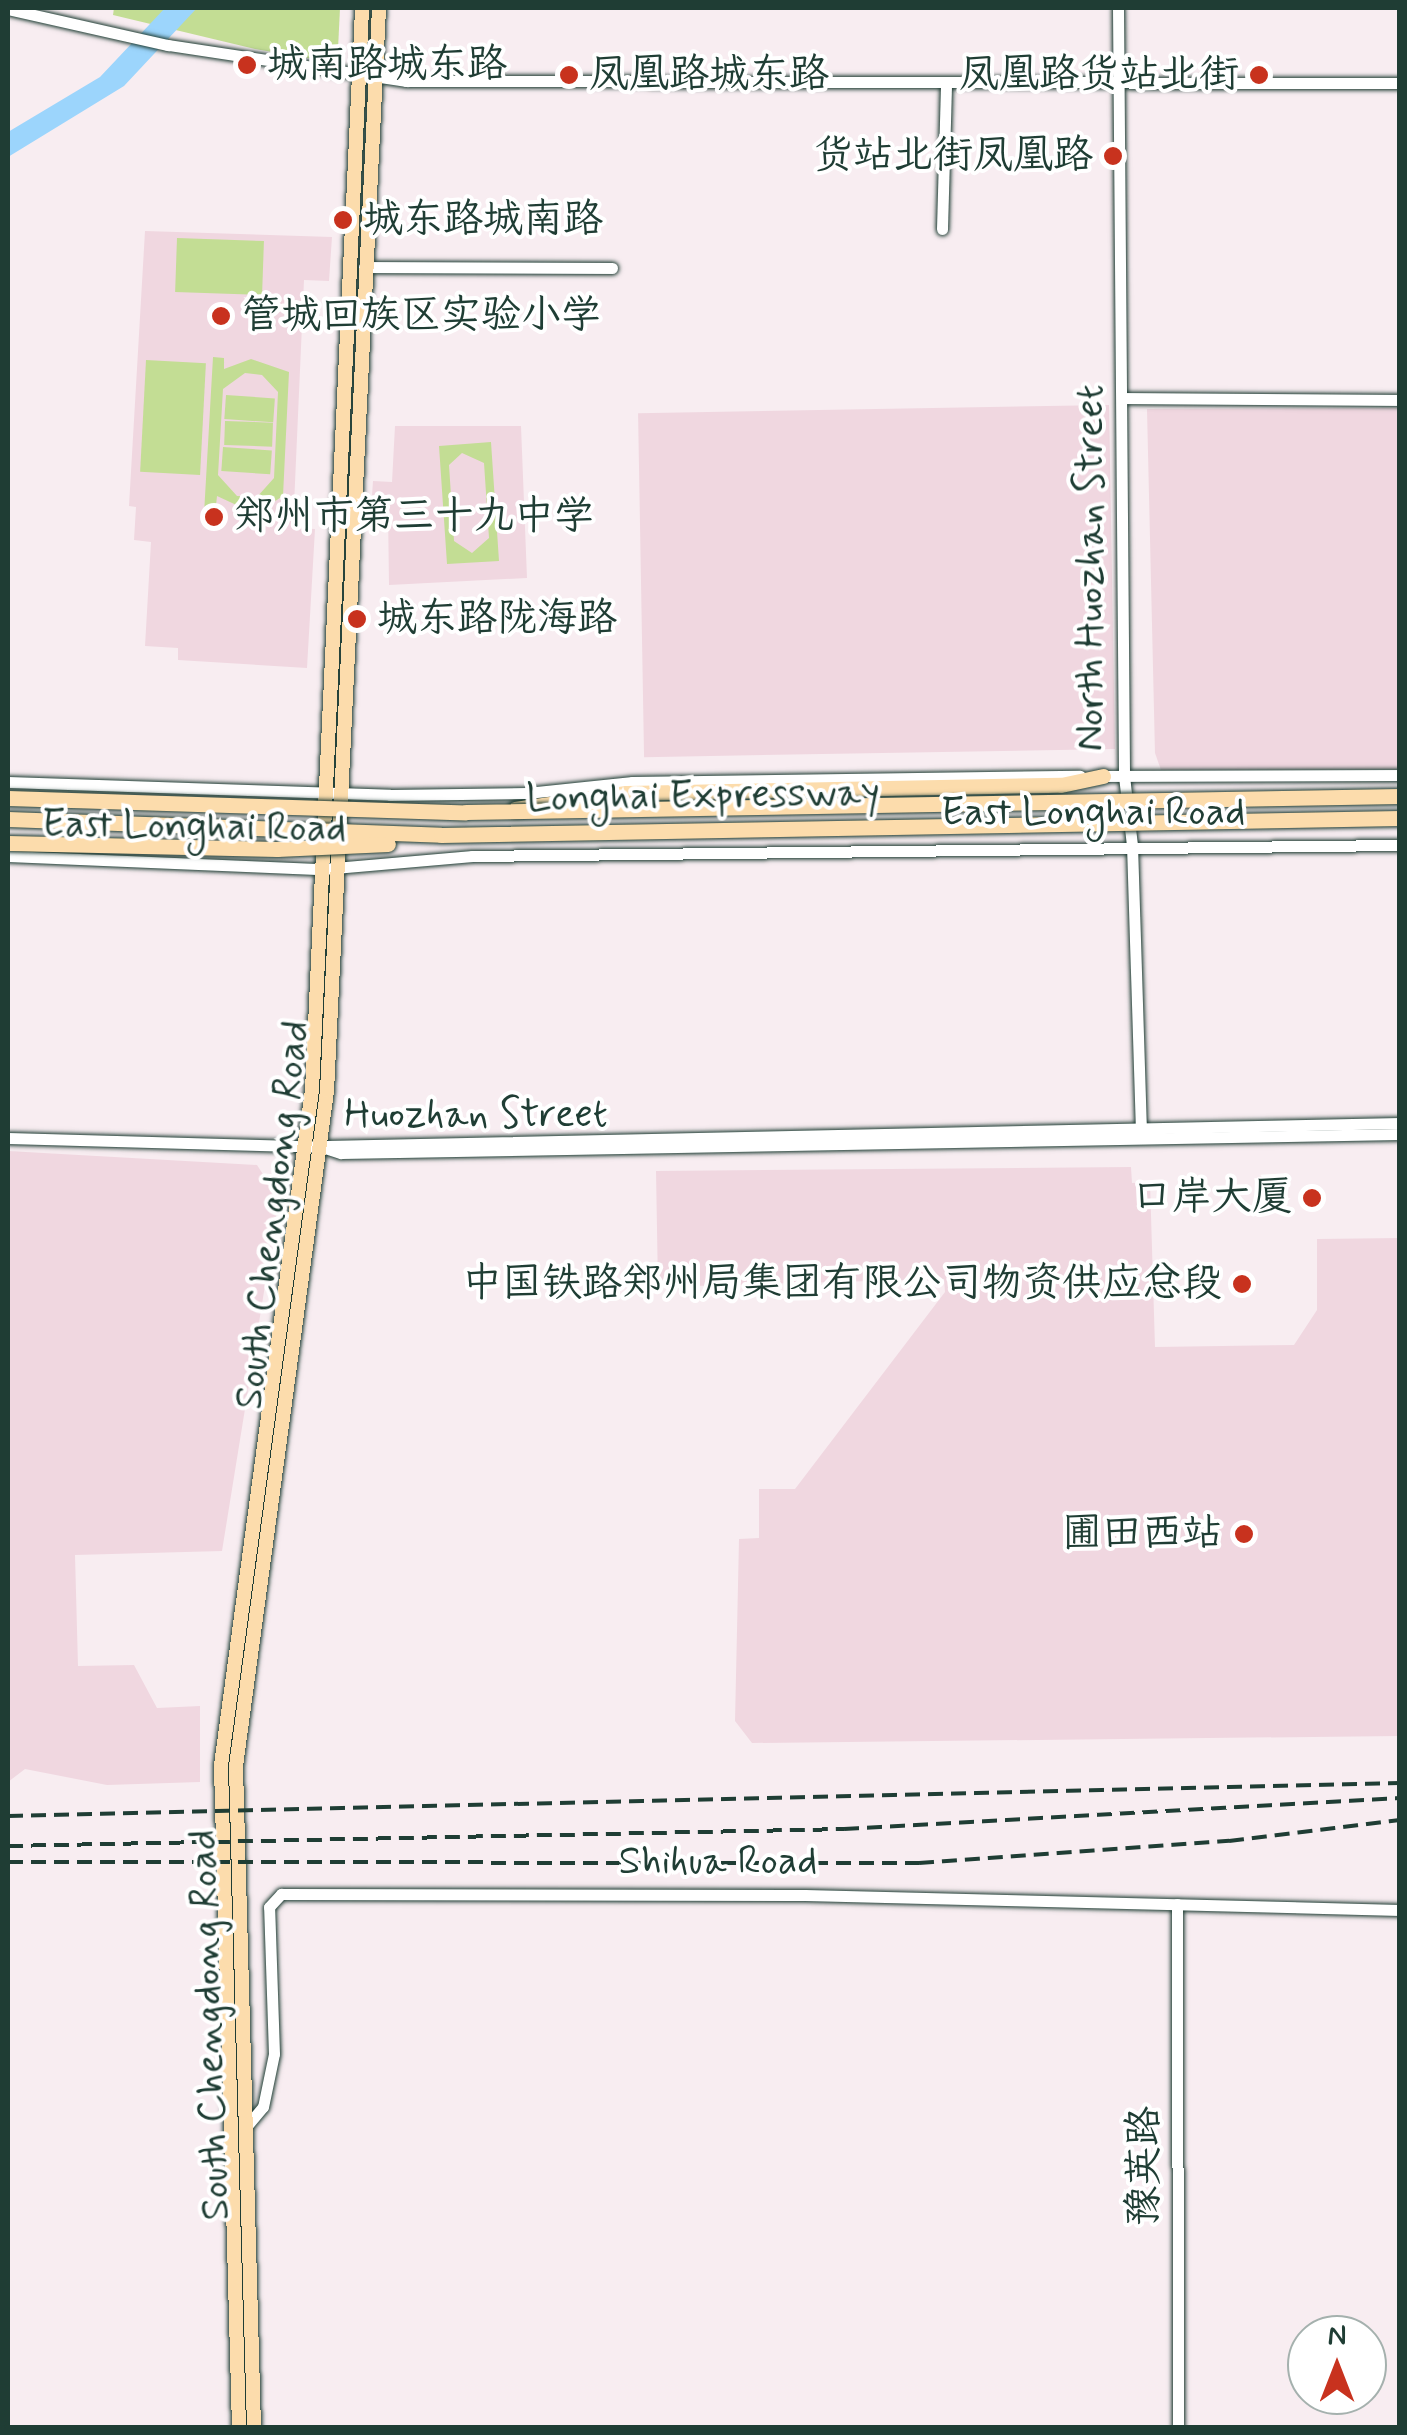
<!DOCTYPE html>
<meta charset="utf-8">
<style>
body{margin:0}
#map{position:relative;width:1407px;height:2435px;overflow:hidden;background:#f8edf1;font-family:Mynerve,"LXGW WenKai TC",sans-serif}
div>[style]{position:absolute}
.built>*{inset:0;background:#f0d7e0;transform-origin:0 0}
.green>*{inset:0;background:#c3dd94;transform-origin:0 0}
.water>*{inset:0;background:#9cd5fc}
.roads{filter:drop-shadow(0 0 2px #1f3d34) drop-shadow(0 0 2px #1f3d34)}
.minor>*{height:11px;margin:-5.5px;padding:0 5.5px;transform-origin:5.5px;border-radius:5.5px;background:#fff}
.major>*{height:14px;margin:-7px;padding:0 7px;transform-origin:7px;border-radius:7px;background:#fcdcac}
.highway>*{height:15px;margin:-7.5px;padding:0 7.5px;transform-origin:7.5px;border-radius:7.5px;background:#fcdcac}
.rail>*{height:4px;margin-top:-2px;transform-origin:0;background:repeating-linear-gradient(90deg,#1f3d34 0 15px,transparent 0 23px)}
.bridges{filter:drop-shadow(0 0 2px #1f3d34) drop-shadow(0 0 2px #1f3d34)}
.highway-bridge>*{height:15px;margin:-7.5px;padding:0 7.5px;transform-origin:7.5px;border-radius:7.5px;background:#fcdcac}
.dots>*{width:28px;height:28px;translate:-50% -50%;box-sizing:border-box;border:5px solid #fff;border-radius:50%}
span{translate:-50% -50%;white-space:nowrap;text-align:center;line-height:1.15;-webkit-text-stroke:8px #fff;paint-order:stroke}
.poi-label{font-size:40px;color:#1f3d34}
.left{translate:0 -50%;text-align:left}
.right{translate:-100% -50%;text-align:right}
.street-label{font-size:40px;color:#1f3d34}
.frame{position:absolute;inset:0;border:10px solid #1f3d34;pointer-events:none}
.north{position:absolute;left:1287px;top:2315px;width:100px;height:100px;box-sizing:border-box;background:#fff;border:2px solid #a5b1ae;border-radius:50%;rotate:0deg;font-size:28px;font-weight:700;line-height:40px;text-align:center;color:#1f3d34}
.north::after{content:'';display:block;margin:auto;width:35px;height:45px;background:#c8321e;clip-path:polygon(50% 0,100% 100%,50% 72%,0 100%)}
</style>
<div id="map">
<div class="built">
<div style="clip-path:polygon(145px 231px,332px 237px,329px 281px,304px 280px,293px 528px,315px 529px,307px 668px,178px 660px,178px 648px,145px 646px,151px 542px,134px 540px,136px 507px,129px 506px)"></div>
<div style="left:1109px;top:405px;width:344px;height:471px;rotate:89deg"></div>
<div style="clip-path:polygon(1399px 408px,1399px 769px,1161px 770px,1155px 753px,1147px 409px)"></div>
<div style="clip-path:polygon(395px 426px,521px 426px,527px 578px,389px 585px,388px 511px,371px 510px,373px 481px,392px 482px)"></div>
<div style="clip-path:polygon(8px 1151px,257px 1165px,279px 1199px,222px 1551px,75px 1555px,78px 1666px,134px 1665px,157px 1708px,200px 1706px,200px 1782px,107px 1785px,25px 1769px,8px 1782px)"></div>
<div style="clip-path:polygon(1131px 1167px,1132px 1183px,1150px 1182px,1155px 1347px,1294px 1345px,1317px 1310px,1317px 1239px,1399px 1238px,1399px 1736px,752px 1743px,735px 1721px,739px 1539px,759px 1538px,759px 1489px,795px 1489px,945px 1292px,944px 1279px,658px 1287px,656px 1171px)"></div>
</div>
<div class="green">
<div style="clip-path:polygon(114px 8px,340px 8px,338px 49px,319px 60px,255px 49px,113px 15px)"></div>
<div style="left:177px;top:238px;width:87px;height:54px;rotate:2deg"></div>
<div style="clip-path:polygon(evenodd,213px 357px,224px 358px,224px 369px,251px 359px,289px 372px,283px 496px,269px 505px,245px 509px,217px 496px,215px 515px,204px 514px,213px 357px,245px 373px,262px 375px,278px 392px,274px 478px,257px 497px,237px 496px,218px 475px,223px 389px,245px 373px)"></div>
<div style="left:146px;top:360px;width:60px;height:112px;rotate:3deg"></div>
<div style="left:226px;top:395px;width:49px;height:24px;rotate:4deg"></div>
<div style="left:225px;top:421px;width:48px;height:24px;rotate:2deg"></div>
<div style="clip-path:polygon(evenodd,491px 442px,499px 561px,447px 564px,439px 446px,491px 442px,462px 453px,484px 463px,489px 538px,472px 553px,454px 541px,449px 465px,462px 453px)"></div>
<div style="left:223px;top:447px;width:49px;height:24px;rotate:4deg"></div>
</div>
<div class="water">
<div style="clip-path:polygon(165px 8px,197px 8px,124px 86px,8px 157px,8px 132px,100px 77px)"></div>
</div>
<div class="roads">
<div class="minor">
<div style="left:1118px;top:8px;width:768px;rotate:89.55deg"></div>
<div style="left:1124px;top:776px;width:69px;rotate:83.4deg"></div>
<div style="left:1132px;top:845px;width:282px;rotate:88.2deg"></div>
<div style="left:8px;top:9px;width:164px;rotate:12.7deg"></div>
<div style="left:168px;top:45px;width:241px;rotate:8.6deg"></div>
<div style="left:406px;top:81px;width:994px;rotate:0.12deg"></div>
<div style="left:942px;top:229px;width:147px;rotate:-88.4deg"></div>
<div style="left:364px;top:267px;width:248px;rotate:0.2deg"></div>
<div style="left:1124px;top:398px;width:276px;rotate:0.4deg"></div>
<div style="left:1099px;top:776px;width:301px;rotate:-0.2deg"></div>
<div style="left:8px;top:782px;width:382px;rotate:1.9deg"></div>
<div style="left:390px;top:795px;width:137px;rotate:-0.8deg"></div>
<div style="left:527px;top:793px;width:106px;rotate:-6deg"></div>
<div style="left:632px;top:782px;width:448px;rotate:-0.8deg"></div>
<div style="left:8px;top:856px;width:315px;rotate:2.4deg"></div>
<div style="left:323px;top:869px;width:150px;rotate:-5deg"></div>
<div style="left:472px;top:856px;width:928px;rotate:-0.68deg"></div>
<div style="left:8px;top:1138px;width:314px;rotate:1.6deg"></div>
<div style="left:322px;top:1147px;width:20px;rotate:18deg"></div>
<div style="left:341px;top:1153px;width:1059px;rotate:-1.03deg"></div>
<div style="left:326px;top:1146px;width:1074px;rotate:-1.23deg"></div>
<div style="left:1177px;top:1904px;width:524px;rotate:89.89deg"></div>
<div style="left:246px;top:2127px;width:26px;rotate:-50deg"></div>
<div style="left:263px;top:2107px;width:54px;rotate:-78.3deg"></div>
<div style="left:274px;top:2054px;width:147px;rotate:-91.9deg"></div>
<div style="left:269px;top:1907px;width:18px;rotate:-47deg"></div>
<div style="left:281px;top:1894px;width:524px;rotate:0.11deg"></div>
<div style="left:805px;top:1895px;width:595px;rotate:1.44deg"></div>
</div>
<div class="major">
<div style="left:239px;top:2428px;width:663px;rotate:-91.56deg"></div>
<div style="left:221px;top:1765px;width:681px;rotate:-82.32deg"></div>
<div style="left:312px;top:1090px;width:1083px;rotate:-87.35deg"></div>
<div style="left:254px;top:2428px;width:662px;rotate:-91.56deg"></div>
<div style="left:236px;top:1766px;width:681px;rotate:-82.32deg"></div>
<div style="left:327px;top:1091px;width:1084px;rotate:-87.25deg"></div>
</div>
<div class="highway">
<div style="left:515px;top:809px;width:112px;rotate:-8.2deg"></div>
<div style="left:626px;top:793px;width:435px;rotate:-1.1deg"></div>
<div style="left:1061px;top:785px;width:43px;rotate:-12.1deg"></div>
</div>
</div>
<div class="rail">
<div style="left:8px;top:1816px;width:1392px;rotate:-1.36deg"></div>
<div style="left:8px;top:1846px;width:836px;rotate:-1.16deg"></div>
<div style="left:844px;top:1829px;width:557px;rotate:-3.19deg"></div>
<div style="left:8px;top:1862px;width:911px;rotate:0.06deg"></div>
<div style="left:919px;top:1863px;width:311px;rotate:-4.1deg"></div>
<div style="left:1229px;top:1841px;width:172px;rotate:-7deg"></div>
</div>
<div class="bridges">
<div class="highway-bridge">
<div style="left:8px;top:798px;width:458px;rotate:1.8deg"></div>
<div style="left:466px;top:812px;width:934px;rotate:-0.98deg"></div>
<div style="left:8px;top:819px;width:433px;rotate:2.1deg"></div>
<div style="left:441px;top:835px;width:959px;rotate:-1.02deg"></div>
<div style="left:8px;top:843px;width:269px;rotate:1.3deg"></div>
<div style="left:277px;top:849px;width:111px;rotate:-2.6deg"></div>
</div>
</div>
<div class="dots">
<div style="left:247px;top:65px;background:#c8321e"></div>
<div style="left:569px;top:75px;background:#c8321e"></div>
<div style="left:1259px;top:75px;background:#c8321e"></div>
<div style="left:1113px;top:156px;background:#c8321e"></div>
<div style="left:343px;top:220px;background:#c8321e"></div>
<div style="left:221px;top:316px;background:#c8321e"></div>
<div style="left:214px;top:517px;background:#c8321e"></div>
<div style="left:357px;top:619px;background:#c8321e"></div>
<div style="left:1312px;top:1198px;background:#c8321e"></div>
<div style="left:1242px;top:1284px;background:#c8321e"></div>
<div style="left:1244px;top:1534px;background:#c8321e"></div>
</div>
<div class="poi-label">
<span class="left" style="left:267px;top:65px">城南路城东路</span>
<span class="left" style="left:589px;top:75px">凤凰路城东路</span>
<span class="right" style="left:1239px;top:75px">凤凰路货站北街</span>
<span class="right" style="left:1093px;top:156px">货站北街凤凰路</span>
<span class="left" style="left:363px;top:220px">城东路城南路</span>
<span class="left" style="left:241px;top:316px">管城回族区实验小学</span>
<span class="left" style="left:234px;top:517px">郑州市第三十九中学</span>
<span class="left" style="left:377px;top:619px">城东路陇海路</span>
<span class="right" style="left:1292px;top:1198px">口岸大厦</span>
<span class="right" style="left:1222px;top:1284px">中国铁路郑州局集团有限公司物资供应总段</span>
<span class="right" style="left:1222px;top:1534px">圃田西站</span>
</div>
<div class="street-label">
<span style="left:1091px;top:568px;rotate:-90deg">North Huozhan Street</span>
<span style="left:703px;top:796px;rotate:-1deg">Longhai Expressway</span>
<span style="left:1093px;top:813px">East Longhai Road</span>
<span style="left:194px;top:827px;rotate:1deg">East Longhai Road</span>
<span style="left:476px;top:1115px">Huozhan Street</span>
<span style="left:273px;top:1215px;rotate:-83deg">South Chengdong Road</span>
<span style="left:718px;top:1862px">Shihua Road</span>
<span style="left:210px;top:2025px;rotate:-92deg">South Chengdong Road</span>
<span style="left:1145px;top:2166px;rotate:-90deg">豫英路</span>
</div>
<div class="frame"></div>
<div class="north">N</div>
</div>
